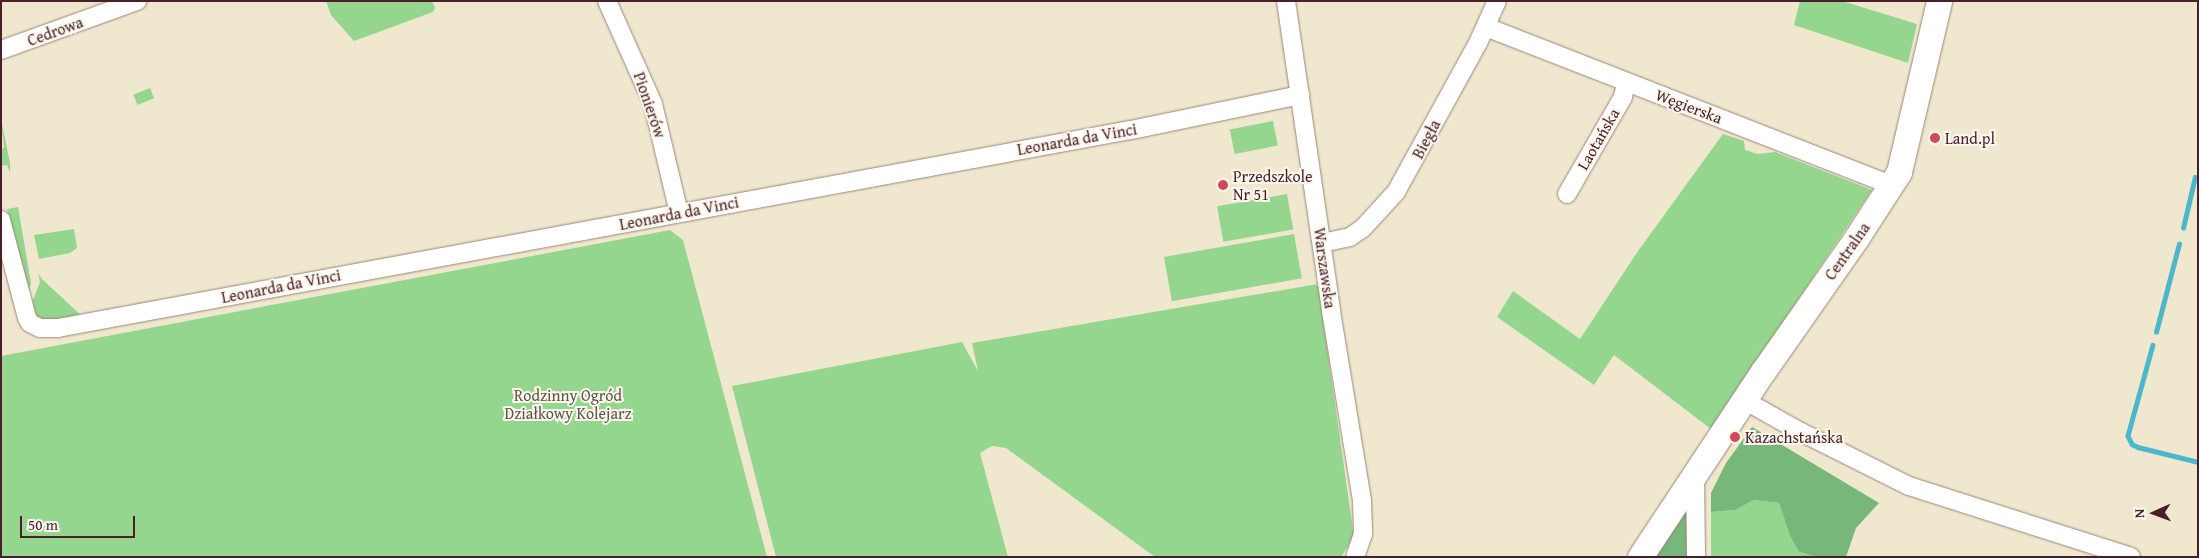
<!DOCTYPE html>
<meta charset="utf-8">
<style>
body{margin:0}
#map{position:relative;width:2199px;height:558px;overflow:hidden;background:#f0e8ce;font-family:"Gentium Book Plus",serif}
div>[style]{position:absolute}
.green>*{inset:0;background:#94d68e;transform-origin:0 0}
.forest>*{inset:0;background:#77b779}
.stream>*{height:4.5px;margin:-2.25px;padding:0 2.25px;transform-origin:2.25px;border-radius:2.25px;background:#4db6ca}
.roads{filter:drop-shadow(0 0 1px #9d847c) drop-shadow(0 0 1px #9d847c)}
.street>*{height:18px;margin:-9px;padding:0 9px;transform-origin:9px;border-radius:9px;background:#fff}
.secondary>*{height:25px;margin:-12.5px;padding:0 12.5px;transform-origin:12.5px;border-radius:12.5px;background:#fff}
.dots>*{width:14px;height:14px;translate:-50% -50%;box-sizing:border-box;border:2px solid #fbf7ec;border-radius:50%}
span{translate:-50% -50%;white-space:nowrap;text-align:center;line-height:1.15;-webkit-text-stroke:4px #fbf7ec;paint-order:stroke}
.street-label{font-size:16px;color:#4a1f2b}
.poi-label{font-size:16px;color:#4a1f2b}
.left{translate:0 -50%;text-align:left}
.park-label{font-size:16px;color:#605649}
.frame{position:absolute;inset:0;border:2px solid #4a1f2b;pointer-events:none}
.north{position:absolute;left:2129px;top:488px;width:50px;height:50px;-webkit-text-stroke:4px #fbf7ec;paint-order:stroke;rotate:268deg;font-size:14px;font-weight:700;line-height:20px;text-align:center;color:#4a1f2b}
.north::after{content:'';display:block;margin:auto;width:18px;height:22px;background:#4a1f2b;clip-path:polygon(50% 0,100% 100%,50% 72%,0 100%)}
.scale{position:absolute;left:20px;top:516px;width:115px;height:22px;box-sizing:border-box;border:2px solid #4a1f2b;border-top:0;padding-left:6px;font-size:15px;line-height:18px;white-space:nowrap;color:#4a1f2b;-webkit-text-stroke:4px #fbf7ec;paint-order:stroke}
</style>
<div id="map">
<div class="green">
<div style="clip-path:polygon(326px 1px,432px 1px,435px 8px,433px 12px,354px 41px,331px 15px)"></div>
<div style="clip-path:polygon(1800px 1px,1842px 1px,1917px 24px,1908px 63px,1794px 25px)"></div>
<div style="left:150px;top:88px;width:11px;height:18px;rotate:68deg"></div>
<div style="clip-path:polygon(1px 119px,10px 163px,10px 173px,7px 165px,1px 166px,1px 149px,4px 148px)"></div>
<div style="left:1273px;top:121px;width:25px;height:44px;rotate:79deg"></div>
<div style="clip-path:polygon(1723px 134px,1744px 141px,1745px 150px,1758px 154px,1775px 152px,1872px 190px,1711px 429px,1614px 355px,1594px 385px,1497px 317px,1513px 291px,1580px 339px,1638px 251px)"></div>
<div style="left:1287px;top:194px;width:36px;height:71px;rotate:80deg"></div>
<div style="clip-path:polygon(18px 207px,31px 283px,27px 299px,7px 209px)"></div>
<div style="clip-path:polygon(74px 229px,77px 248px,70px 253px,39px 259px,34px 235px)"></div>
<div style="clip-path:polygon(670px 230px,683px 240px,767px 557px,1px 557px,1px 356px)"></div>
<div style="left:1294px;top:234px;width:45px;height:132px;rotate:80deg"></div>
<div style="clip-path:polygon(38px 273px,42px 279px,84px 318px,39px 321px,30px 308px,40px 282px)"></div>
<div style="clip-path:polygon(1318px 284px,1354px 537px,1341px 557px,1155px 557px,1006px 448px,992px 446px,980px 453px,1008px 557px,776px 557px,732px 386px,962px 342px,978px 371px,972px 343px)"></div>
<div style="clip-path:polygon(1754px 500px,1779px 503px,1790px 536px,1799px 552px,1817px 557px,1711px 557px,1711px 512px,1735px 510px)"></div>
</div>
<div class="forest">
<div style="clip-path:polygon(1752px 427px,1879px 503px,1856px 528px,1846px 557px,1817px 557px,1799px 552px,1790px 536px,1779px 503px,1754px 500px,1735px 510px,1711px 512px,1711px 493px,1726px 463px)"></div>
<div style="clip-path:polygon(1684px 510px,1689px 514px,1689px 557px,1650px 557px)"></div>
</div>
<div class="stream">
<div style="left:2183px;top:228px;width:52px;rotate:-76.8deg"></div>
<div style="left:2156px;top:332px;width:91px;rotate:-75.4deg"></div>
<div style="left:2153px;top:345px;width:94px;rotate:105.4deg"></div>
<div style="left:2128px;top:436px;width:9px;rotate:63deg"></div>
<div style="left:2132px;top:444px;width:7px;rotate:27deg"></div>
<div style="left:2138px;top:447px;width:62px;rotate:14deg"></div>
</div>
<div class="roads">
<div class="street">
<div style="left:607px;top:1px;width:113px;rotate:65.9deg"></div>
<div style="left:653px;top:104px;width:112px;rotate:76.6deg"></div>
<div style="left:1286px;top:1px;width:313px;rotate:81.7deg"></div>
<div style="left:1331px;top:311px;width:193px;rotate:80.7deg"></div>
<div style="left:1362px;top:501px;width:33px;rotate:88deg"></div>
<div style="left:1363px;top:534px;width:24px;rotate:109deg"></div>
<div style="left:1486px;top:27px;width:435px;rotate:21.3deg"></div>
<div style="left:1px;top:50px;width:145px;rotate:-19.8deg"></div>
<div style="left:1567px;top:194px;width:112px;rotate:-60deg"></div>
<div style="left:1623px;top:97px;width:14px;rotate:-78deg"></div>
<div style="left:1px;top:220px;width:101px;rotate:75.1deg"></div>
<div style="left:27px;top:318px;width:6px;rotate:59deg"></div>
<div style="left:30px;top:323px;width:11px;rotate:27deg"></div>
<div style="left:40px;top:328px;width:18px"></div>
<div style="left:58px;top:328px;width:1091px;rotate:-10.46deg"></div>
<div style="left:1131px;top:130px;width:173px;rotate:-11.7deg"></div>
<div style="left:1322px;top:243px;width:29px;rotate:-12deg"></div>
<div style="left:1350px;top:237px;width:16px;rotate:-35deg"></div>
<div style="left:1363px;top:228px;width:49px;rotate:-47.5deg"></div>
<div style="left:1396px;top:192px;width:170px;rotate:-61.2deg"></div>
<div style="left:1478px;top:43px;width:46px;rotate:-65.7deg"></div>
<div style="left:1744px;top:400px;width:61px;rotate:29.5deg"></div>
<div style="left:1797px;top:430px;width:125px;rotate:26.6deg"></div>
<div style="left:1909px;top:486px;width:233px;rotate:17.7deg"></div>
<div style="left:1695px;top:475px;width:82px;rotate:89.3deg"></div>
</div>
<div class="secondary">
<div style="left:1640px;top:557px;width:224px;rotate:-56.5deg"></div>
<div style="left:1764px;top:370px;width:162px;rotate:-55deg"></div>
<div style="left:1857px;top:237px;width:77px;rotate:-57.1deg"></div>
<div style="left:1899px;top:172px;width:176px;rotate:-76.8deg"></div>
</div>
</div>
<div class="dots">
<div style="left:1935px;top:138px;background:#d1495b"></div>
<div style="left:1223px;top:185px;background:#d1495b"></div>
<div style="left:1735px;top:437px;background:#d1495b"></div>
</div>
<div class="street-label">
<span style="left:55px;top:31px;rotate:-20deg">Cedrowa</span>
<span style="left:650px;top:105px;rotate:71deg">Pionierów</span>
<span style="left:1689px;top:106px;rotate:21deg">Węgierska</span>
<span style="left:1077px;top:139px;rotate:-10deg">Leonarda da Vinci</span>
<span style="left:1426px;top:139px;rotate:-62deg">Biegła</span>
<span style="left:1598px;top:139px;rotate:-60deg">Laotańska</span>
<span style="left:679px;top:213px;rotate:-11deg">Leonarda da Vinci</span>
<span style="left:1847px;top:251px;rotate:-55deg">Centralna</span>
<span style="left:1325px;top:268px;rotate:82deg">Warszawska</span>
<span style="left:281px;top:286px;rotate:-11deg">Leonarda da Vinci</span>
</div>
<div class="poi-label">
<span class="left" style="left:1945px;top:138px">Land.pl</span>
<span class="left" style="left:1233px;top:185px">Przedszkole<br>Nr 51</span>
<span class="left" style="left:1745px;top:437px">Kazachstańska</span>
</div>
<div class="park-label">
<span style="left:568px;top:404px">Rodzinny Ogród<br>Działkowy Kolejarz</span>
</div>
<div class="frame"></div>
<div class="north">N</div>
<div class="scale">50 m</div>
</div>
